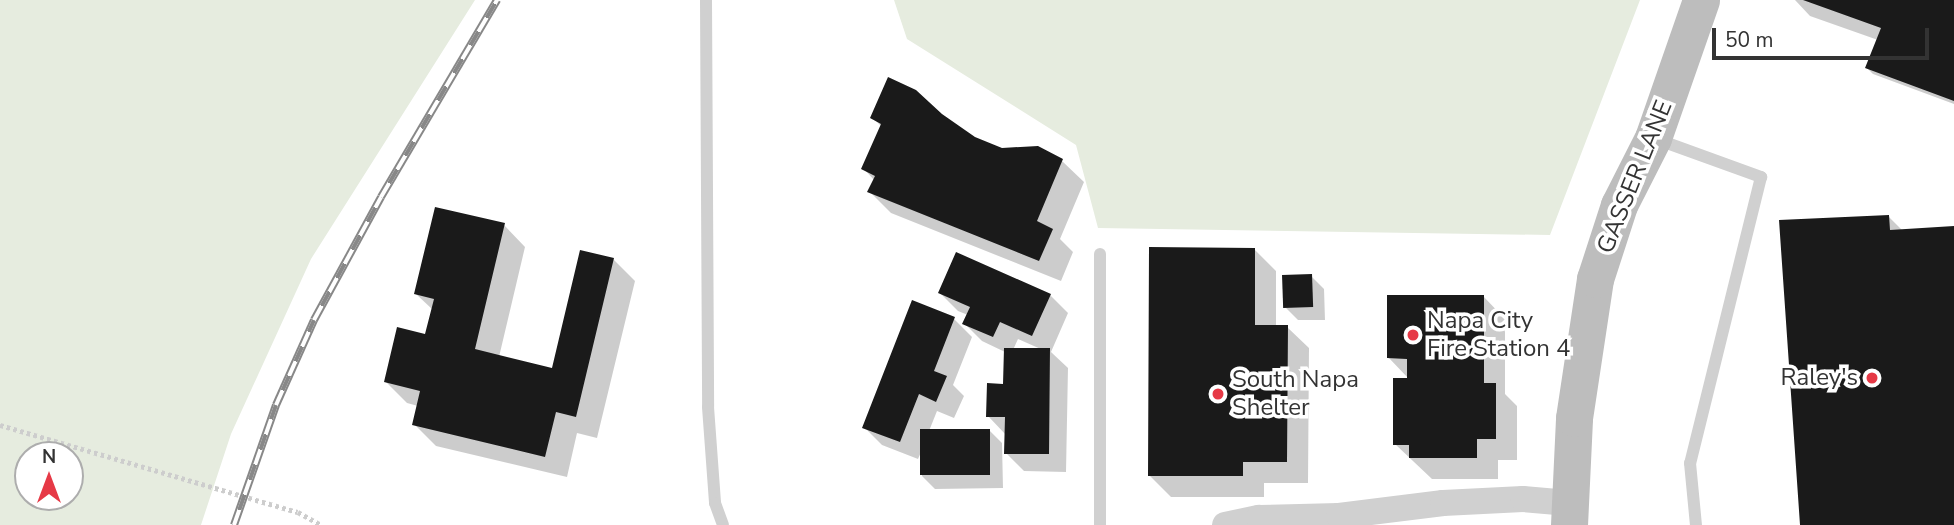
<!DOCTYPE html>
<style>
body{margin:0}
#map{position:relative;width:1954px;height:525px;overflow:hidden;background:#fff;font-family:"Nunito Sans",sans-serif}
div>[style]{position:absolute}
.green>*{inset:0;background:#e6ecdf}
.shadow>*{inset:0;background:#0003}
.building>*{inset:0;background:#1a1a1a;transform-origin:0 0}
.path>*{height:4.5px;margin-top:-2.25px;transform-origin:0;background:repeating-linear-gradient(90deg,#cdcdcd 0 3.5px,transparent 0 7px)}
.lane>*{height:12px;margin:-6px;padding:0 6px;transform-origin:6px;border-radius:6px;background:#d0d0d0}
.street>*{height:26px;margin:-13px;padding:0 13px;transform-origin:13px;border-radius:13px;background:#d0d0d0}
.secondary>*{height:37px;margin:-18.5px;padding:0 18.5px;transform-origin:18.5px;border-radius:18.5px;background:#bdbdbd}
.rail>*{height:8px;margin-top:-4px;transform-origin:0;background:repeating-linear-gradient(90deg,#fff 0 16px,#888 0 32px);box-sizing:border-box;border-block:2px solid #888}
.dots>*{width:19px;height:19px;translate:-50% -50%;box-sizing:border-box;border:4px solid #fff;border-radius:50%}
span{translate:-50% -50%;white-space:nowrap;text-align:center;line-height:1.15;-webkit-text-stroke:7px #fff;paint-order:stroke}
.street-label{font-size:24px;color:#333}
.poi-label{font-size:24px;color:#333}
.left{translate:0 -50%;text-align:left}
.right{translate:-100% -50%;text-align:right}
.north{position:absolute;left:14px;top:441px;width:70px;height:70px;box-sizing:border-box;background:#fff;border:2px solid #adadad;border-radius:50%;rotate:0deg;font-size:19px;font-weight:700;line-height:28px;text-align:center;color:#333}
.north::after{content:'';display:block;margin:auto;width:24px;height:32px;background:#e63946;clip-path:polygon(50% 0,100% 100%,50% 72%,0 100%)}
.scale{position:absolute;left:1712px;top:28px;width:217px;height:32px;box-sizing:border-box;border:4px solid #333;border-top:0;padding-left:9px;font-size:21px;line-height:24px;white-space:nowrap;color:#333;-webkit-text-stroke:5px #fff;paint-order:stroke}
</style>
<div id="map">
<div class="green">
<div style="clip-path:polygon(evenodd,0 0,475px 0,311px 259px,231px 434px,201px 525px,0 525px,0 0,28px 455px,70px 455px,70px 497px,28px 497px,28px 455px)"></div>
<div style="clip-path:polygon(894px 0,1640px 0,1550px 235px,1098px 228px,1076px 145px,907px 39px)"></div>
</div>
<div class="shadow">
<div style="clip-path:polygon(1795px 0,1954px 0,1954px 104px,1873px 74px,1867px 68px,1878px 40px,1810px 16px)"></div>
<div style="clip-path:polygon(872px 117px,963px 132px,989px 145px,1013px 151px,1037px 147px,1062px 161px,1084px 182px,1060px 239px,1073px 252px,1061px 281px,891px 213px,870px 192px,875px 181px,863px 168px,882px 127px)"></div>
<div style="clip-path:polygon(1889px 217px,1903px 231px,1954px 228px,1954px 525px,1801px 525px)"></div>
<div style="clip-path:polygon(504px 225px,525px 247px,499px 357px,554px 370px,613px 259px,635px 281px,597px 438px,577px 433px,567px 477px,436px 446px,414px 424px,418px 406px,407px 403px,386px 382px,427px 336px,433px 310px,416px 294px)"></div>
<div style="clip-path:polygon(1254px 249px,1276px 271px,1276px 327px,1287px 327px,1309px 348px,1308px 483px,1264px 483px,1264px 497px,1171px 497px,1150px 476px)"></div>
<div style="clip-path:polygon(1311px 276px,1324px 289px,1325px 320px,1298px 320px,1285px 307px)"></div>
<div style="clip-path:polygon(evenodd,940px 293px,1050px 295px,1068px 313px,1051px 352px,1068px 368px,1066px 472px,1024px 471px,1006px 453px,1006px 435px,988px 416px,1005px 386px,1005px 352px,982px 341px,964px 323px,968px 315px,958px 311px,940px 293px,1018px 339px,1043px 350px,1013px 350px,1018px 339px)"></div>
<div style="clip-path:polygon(1484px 297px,1505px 319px,1505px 394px,1517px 406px,1517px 460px,1498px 460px,1498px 479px,1432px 479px,1395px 444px,1408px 378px,1388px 357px)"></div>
<div style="clip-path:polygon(954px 319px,972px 337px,953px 385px,964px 396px,954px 418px,937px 411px,929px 431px,989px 430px,1002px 443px,1003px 488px,935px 489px,922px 476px,922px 450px,918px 459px,882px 445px,864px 427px)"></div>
</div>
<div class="building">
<div style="clip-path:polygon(1803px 0,1954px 0,1954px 101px,1865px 68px,1881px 28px)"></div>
<div style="clip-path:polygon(888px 77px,916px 90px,942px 114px,975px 137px,1002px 148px,1038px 146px,1063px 159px,1037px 221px,1053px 229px,1039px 261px,867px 192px,875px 176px,861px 169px,881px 124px,870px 118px)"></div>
<div style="clip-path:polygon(435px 207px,505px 223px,475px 349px,552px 368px,580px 250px,614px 258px,576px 417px,556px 412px,545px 457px,412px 425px,420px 391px,384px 382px,397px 327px,425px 334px,434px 299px,414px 294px)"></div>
<div style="clip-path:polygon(1889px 215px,1890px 230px,1954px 226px,1954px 525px,1800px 525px,1779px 220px)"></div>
<div style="clip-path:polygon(1149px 247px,1255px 248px,1255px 325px,1288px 325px,1287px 462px,1243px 462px,1243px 476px,1148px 476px)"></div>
<div style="clip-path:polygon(956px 252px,1051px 294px,1032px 336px,1000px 322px,993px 337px,962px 324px,970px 307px,938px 293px)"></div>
<div style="left:1312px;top:274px;width:33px;height:30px;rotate:88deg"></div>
<div style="clip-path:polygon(1387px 295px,1484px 295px,1484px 383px,1496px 383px,1496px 439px,1477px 439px,1477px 458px,1409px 458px,1409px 445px,1393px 445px,1393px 378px,1407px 378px,1407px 359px,1387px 358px)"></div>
<div style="clip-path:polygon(912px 300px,955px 317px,934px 371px,947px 376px,936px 402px,919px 394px,900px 442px,862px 428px)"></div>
<div style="clip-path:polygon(1004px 348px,1050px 348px,1049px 454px,1004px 454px,1005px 417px,986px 417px,987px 383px,1003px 384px)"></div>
<div style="left:990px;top:429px;width:46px;height:70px;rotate:90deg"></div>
</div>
<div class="path">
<div style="left:0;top:425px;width:310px;rotate:16.3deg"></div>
<div style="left:298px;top:512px;width:26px;rotate:29deg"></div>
</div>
<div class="lane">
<div style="left:706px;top:0;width:407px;rotate:89.7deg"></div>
<div style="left:708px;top:407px;width:96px;rotate:85.8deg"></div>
<div style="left:715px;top:503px;width:23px;rotate:70deg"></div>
<div style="left:1656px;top:139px;width:112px;rotate:19.9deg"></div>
<div style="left:1761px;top:177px;width:295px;rotate:103.9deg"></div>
<div style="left:1690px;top:463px;width:62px;rotate:84.5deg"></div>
<div style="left:1100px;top:254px;width:271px;rotate:90deg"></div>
</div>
<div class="street">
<div style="left:1225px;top:525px;width:35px;rotate:-12deg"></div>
<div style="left:1259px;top:518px;width:80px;rotate:-1.4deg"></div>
<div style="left:1339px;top:516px;width:105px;rotate:-7.1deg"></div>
<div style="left:1443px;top:503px;width:80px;rotate:-2.9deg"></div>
<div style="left:1523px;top:499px;width:46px;rotate:5deg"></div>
</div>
<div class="secondary">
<div style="left:1569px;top:525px;width:107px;rotate:-87.3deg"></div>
<div style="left:1574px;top:418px;width:141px;rotate:-81.4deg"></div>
<div style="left:1595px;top:279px;width:78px;rotate:-72deg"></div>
<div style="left:1619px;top:205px;width:75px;rotate:-63.1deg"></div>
<div style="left:1653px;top:138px;width:146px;rotate:-70.8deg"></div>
</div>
<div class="rail">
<div style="left:234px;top:525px;width:127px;rotate:-70.7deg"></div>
<div style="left:276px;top:405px;width:93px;rotate:-65.9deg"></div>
<div style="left:314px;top:320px;width:140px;rotate:-61.4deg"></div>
<div style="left:381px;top:197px;width:229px;rotate:-59.5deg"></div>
</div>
<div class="dots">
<div style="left:1413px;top:335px;background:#e63946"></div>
<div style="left:1872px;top:378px;background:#e63946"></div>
<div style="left:1218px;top:394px;background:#e63946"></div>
</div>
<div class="street-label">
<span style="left:1635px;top:177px;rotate:-68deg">GASSER LANE</span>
</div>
<div class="poi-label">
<span class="left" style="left:1427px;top:335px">Napa City<br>Fire Station 4</span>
<span class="right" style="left:1858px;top:378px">Raley's</span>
<span class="left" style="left:1232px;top:394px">South Napa<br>Shelter</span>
</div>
<div class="north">N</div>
<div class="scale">50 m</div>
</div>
